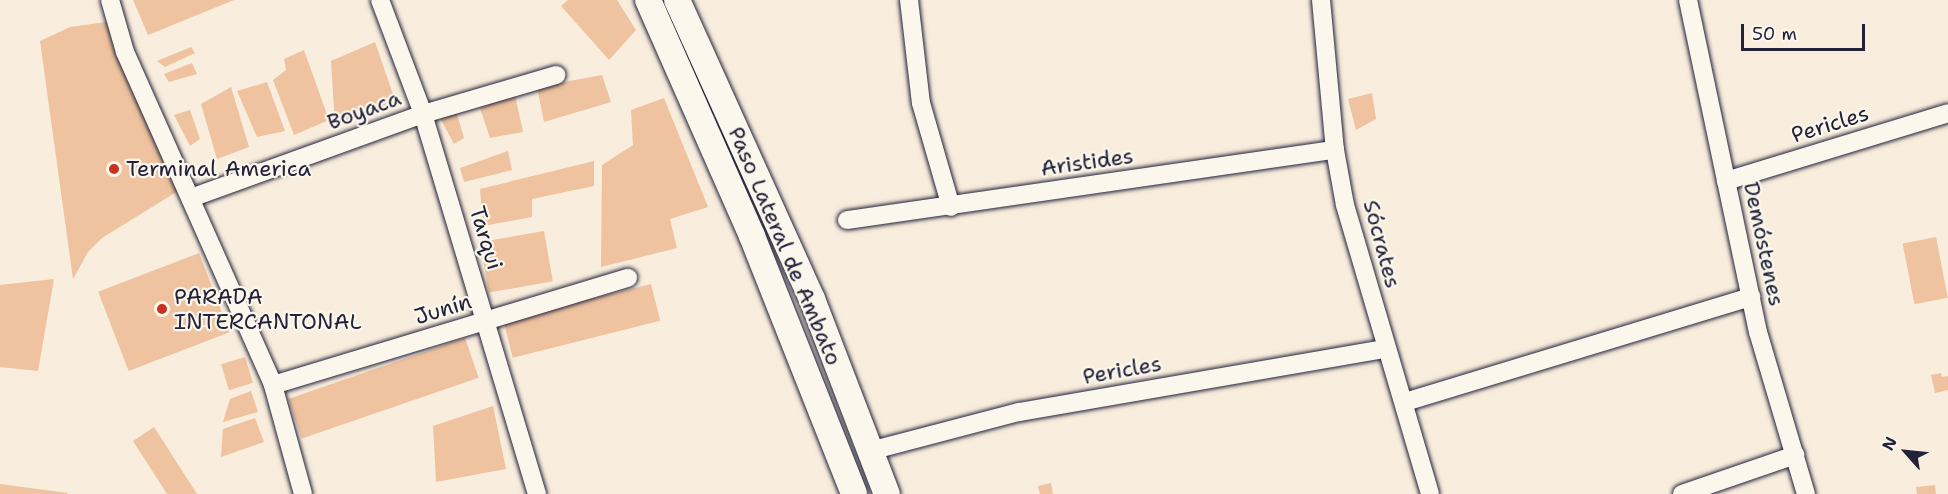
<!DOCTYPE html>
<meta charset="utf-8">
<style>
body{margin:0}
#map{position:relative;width:1948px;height:494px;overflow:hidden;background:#f9eddd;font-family:"Shantell Sans",sans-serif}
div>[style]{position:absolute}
.building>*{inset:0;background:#efc39f;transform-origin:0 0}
.roads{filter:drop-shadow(0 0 2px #22223b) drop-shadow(0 0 2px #22223b)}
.minor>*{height:18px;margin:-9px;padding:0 9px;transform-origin:9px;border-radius:9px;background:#fbf7ec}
.highway>*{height:26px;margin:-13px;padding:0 13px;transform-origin:13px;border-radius:13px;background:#fbf7ec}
.dots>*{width:16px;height:16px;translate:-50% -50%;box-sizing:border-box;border:3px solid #fbf7ec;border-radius:50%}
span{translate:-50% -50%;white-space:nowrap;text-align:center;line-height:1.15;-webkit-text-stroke:4.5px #fbf7ec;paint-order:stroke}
.street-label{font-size:22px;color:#22223b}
.poi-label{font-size:22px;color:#22223b}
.left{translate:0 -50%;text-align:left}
.north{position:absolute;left:1876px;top:422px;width:60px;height:60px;-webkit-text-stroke:4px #fbf7ec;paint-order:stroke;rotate:297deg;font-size:16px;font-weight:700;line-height:24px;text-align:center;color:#22223b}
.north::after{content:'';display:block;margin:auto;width:21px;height:27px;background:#22223b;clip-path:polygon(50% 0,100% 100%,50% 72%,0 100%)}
.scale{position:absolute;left:1741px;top:24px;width:124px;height:27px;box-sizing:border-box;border:3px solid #22223b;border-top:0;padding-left:8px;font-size:18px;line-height:21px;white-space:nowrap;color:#22223b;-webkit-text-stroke:4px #fbf7ec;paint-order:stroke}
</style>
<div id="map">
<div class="building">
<div style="clip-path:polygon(133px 0,234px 0,148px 35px)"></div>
<div style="clip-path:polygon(568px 0,617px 0,636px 30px,609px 60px,561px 6px)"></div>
<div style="clip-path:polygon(106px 22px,178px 191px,102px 238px,88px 252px,73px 279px,40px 41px,70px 27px)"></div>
<div style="clip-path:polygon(375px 42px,396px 103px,335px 126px,331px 61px)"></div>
<div style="clip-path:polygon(191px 47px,195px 53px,165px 67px,157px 61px)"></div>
<div style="clip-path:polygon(304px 50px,329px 120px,294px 135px,273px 80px,286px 70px,284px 59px)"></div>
<div style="clip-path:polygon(192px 63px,197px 74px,169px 82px,164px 74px)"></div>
<div style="clip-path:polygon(602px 75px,611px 102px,544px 122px,537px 87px)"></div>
<div style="clip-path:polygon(267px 82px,285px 131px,257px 137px,237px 91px)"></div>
<div style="clip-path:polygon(231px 87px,249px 147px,217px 159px,201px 104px)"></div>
<div style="clip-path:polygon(1372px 93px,1376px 119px,1356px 130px,1348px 99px)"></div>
<div style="clip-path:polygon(515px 95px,523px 132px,490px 138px,479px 105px)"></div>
<div style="clip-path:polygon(664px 98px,708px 207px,670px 219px,677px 248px,601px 267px,602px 165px,633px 145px,631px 110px)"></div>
<div style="clip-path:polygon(190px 110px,200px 139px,190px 146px,174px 115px)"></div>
<div style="clip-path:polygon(456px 111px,464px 138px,454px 144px,440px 118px)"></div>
<div style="clip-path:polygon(508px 151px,512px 170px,464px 182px,460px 168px)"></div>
<div style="clip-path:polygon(594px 161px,594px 186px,532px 199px,532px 217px,483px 226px,480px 189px)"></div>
<div style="left:544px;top:231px;width:51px;height:65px;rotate:80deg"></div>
<div style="left:1936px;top:237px;width:62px;height:34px;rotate:79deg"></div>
<div style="left:199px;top:253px;width:85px;height:108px;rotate:69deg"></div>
<div style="clip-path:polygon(54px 279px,38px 371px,0 367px,0 285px)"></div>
<div style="left:651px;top:284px;width:38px;height:152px;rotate:76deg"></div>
<div style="left:465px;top:338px;width:42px;height:187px;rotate:71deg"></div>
<div style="left:245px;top:357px;width:27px;height:25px;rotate:73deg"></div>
<div style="clip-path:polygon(1941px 373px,1942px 377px,1948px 376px,1948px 390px,1935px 393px,1931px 375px)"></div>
<div style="clip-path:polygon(251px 391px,258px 412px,223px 422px,230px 399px)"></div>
<div style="clip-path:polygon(493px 406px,506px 469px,436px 482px,433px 426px)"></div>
<div style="clip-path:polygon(255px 418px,264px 442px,221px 457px,223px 429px)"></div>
<div style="clip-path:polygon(154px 427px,197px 494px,167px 494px,133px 441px)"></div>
<div style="clip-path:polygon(1051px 483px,1053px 494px,1040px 494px,1038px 486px)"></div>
<div style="clip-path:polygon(0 484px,68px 493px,67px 494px,0 494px)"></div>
<div style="clip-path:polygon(1935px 485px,1936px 494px,1917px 494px,1916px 487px)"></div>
</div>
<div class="roads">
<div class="minor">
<div style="left:110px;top:0;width:54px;rotate:73.9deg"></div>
<div style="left:125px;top:52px;width:364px;rotate:66deg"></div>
<div style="left:273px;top:385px;width:113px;rotate:74.6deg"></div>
<div style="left:380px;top:0;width:122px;rotate:69.3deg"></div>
<div style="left:423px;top:114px;width:397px;rotate:73.3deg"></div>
<div style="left:909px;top:0;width:104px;rotate:83.4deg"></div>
<div style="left:921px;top:103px;width:108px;rotate:73.9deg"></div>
<div style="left:1321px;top:0;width:151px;rotate:84.7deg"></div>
<div style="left:1335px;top:150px;width:56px;rotate:79.7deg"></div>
<div style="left:1345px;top:205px;width:301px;rotate:73.6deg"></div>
<div style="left:1688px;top:0;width:339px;rotate:78.1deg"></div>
<div style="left:1758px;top:332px;width:169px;rotate:73.5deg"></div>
<div style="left:1726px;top:181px;width:232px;rotate:-17deg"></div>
<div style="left:191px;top:198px;width:247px;rotate:-19.9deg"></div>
<div style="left:423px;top:114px;width:139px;rotate:-16.3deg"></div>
<div style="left:847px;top:220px;width:493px;rotate:-8.2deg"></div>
<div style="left:273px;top:385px;width:371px;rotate:-16.8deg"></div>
<div style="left:1405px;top:402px;width:362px;rotate:-16.9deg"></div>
<div style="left:870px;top:451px;width:154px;rotate:-14.7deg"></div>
<div style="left:1019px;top:412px;width:371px;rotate:-9.8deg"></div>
<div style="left:1682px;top:494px;width:120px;rotate:-19deg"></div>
</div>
<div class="highway">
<div style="left:648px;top:0;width:258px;rotate:66.2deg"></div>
<div style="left:752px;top:236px;width:277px;rotate:68.4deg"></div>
<div style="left:677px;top:0;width:328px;rotate:65.7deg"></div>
<div style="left:812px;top:299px;width:209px;rotate:69deg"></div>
</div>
</div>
<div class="dots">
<div style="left:114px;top:169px;background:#c8321e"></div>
<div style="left:162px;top:309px;background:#c8321e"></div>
</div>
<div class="street-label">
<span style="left:364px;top:110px;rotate:-20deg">Boyaca</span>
<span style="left:1830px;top:124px;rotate:-17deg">Pericles</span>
<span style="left:1087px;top:162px;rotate:-8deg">Aristides</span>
<span style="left:486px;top:238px;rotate:73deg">Tarqui</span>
<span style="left:1382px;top:244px;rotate:75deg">Sócrates</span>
<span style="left:1764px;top:244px;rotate:78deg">Demóstenes</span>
<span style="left:785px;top:246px;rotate:67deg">Paso Lateral de Ambato</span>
<span style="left:443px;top:309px;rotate:-17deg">Junín</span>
<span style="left:1122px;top:370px;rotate:-10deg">Pericles</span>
</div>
<div class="poi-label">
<span class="left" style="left:126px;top:169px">Terminal America</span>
<span class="left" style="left:174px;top:309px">PARADA<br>INTERCANTONAL</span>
</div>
<div class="north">N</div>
<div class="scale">50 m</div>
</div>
